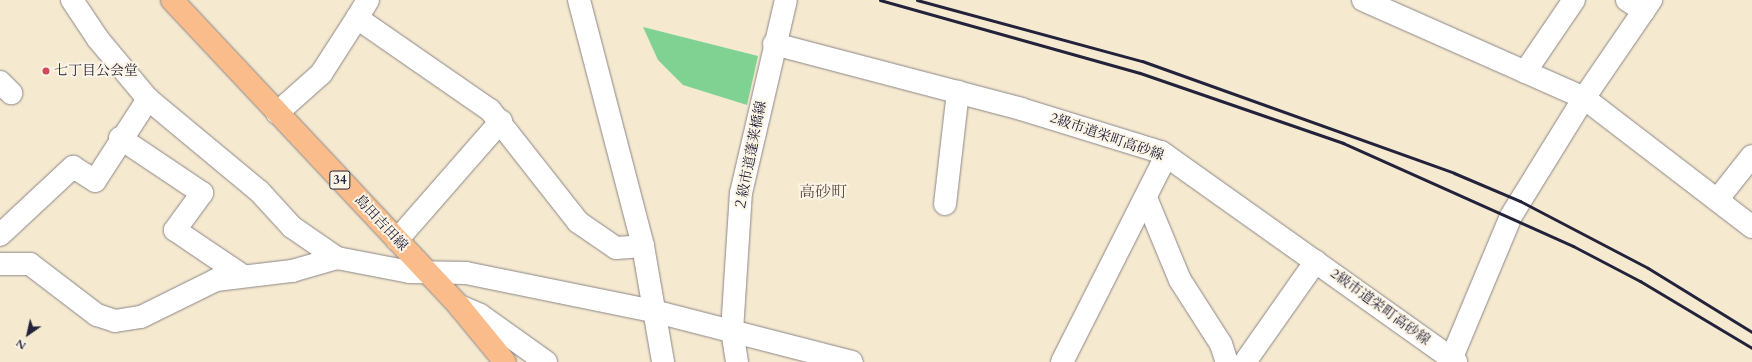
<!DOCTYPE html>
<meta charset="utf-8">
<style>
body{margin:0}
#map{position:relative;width:1752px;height:362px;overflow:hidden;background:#f5e9d0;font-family:Cardo,"Noto Serif JP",serif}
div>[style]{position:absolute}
.green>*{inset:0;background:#80d293}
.roads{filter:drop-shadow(0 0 1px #8c8686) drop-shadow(0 0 1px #8c8686)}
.minor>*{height:22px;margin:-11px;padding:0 11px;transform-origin:11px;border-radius:11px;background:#fff}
.major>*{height:22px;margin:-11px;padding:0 11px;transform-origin:11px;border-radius:11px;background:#f9bc8a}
.rail>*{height:3px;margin:-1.5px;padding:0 1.5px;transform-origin:1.5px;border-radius:1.5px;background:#22223b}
.dots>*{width:11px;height:11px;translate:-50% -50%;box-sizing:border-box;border:2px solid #fcf5e5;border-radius:50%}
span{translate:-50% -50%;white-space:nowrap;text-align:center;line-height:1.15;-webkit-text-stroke:4px #fcf5e5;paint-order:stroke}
.shield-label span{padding:1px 3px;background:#fcf5e5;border:1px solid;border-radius:3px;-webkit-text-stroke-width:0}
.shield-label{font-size:13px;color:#22223b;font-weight:700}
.poi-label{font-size:14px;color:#22223b}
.left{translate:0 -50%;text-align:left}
.street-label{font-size:14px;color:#22223b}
.quarter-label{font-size:16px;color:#62524e}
.north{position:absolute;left:8px;top:314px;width:40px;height:40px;-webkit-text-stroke:3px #fcf5e5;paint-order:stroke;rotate:214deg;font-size:11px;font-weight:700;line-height:16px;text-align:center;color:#22223b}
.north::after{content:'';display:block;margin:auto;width:14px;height:18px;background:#22223b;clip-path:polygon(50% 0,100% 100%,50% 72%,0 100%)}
</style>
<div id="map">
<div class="green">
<div style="clip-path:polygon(643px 27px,758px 56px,747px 105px,683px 85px,658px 60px)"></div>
</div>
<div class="roads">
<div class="minor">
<div style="left:72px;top:0;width:47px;rotate:56.3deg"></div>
<div style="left:98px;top:39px;width:78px;rotate:50.2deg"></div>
<div style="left:148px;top:99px;width:144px;rotate:39.7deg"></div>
<div style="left:259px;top:191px;width:49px;rotate:47.5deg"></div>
<div style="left:292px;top:227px;width:55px;rotate:34.6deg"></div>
<div style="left:368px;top:0;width:21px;rotate:121deg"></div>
<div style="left:357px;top:18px;width:162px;rotate:34.7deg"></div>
<div style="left:490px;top:110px;width:142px;rotate:51.8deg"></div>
<div style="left:578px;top:222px;width:46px;rotate:34.4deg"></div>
<div style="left:616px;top:248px;width:27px;rotate:-4deg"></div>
<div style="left:579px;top:0;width:254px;rotate:75.4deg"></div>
<div style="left:643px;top:246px;width:118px;rotate:80.2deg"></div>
<div style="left:1363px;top:0;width:242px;rotate:23.9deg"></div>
<div style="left:1584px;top:98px;width:212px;rotate:37.5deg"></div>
<div style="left:1627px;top:0;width:20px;rotate:33deg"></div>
<div style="left:774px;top:44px;width:255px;rotate:14.7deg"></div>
<div style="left:1021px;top:109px;width:146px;rotate:17.1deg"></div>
<div style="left:1161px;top:152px;width:362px;rotate:35.4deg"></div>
<div style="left:1525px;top:72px;width:87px;rotate:-55.8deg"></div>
<div style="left:0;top:82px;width:16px;rotate:45deg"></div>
<div style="left:277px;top:113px;width:59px;rotate:-41.6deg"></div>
<div style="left:321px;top:74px;width:67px;rotate:-57.3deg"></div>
<div style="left:120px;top:138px;width:99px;rotate:33.9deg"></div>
<div style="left:202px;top:193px;width:46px;rotate:126.1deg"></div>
<div style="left:175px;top:230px;width:82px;rotate:34.1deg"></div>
<div style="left:1146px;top:198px;width:89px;rotate:67.5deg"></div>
<div style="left:1180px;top:280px;width:76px;rotate:57.4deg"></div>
<div style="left:1221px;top:344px;width:19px;rotate:72deg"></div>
<div style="left:1717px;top:200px;width:56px;rotate:-51.5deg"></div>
<div style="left:945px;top:204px;width:113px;rotate:-83.4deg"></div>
<div style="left:0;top:235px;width:100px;rotate:-43deg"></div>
<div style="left:73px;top:167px;width:26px;rotate:32deg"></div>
<div style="left:95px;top:181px;width:98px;rotate:-57.1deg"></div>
<div style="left:397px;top:240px;width:158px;rotate:-48.8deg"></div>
<div style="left:0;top:264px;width:30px"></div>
<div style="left:30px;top:264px;width:84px;rotate:37.3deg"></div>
<div style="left:97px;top:315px;width:19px;rotate:18deg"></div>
<div style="left:115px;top:321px;width:26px;rotate:-9deg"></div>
<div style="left:141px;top:317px;width:84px;rotate:-26.3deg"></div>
<div style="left:216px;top:280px;width:77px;rotate:-6.8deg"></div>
<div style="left:292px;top:271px;width:47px;rotate:-16.1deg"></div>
<div style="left:337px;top:258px;width:74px;rotate:10.9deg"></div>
<div style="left:410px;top:272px;width:56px;rotate:1deg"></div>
<div style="left:466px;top:273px;width:195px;rotate:11.5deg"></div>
<div style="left:657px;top:312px;width:201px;rotate:14.4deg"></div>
<div style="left:459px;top:306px;width:23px;rotate:23deg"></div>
<div style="left:480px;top:315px;width:81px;rotate:35.5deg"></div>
<div style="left:737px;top:362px;width:31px;rotate:-99deg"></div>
<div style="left:732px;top:331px;width:138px;rotate:-86.3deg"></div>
<div style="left:741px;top:193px;width:198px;rotate:-76.9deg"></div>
<div style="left:1062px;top:362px;width:231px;rotate:-63.2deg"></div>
<div style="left:1245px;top:362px;width:123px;rotate:-54.9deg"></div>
<div style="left:1450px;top:362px;width:158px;rotate:-67.3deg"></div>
<div style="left:1511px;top:216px;width:139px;rotate:-58.3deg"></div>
<div style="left:1584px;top:98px;width:119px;rotate:-55.6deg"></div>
</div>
<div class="major">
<div style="left:172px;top:0;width:420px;rotate:46.8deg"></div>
<div style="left:459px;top:306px;width:72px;rotate:50.6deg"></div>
</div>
</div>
<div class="rail">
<div style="left:880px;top:0;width:270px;rotate:15.7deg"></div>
<div style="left:1140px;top:73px;width:215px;rotate:19deg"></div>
<div style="left:1343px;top:143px;width:252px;rotate:24.1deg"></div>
<div style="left:1573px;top:246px;width:76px;rotate:27.6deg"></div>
<div style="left:1640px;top:281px;width:131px;rotate:30.9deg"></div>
<div style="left:917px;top:0;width:233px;rotate:15.2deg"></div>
<div style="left:1142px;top:61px;width:331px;rotate:19.7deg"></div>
<div style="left:1454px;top:173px;width:72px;rotate:23deg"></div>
<div style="left:1520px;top:201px;width:144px;rotate:27.6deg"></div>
<div style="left:1648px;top:268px;width:122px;rotate:31.6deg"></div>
</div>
<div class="dots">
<div style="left:46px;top:71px;background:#d1495b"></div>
</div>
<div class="shield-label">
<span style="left:340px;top:180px">34</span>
</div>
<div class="poi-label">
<span class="left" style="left:54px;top:71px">七丁目公会堂</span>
</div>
<div class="street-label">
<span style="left:1107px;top:137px;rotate:19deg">2級市道栄町高砂線</span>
<span style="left:751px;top:156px;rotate:-79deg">２級市道蓬莱橋線</span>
<span style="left:381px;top:223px;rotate:47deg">島田吉田線</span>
<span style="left:1380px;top:307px;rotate:36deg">2級市道栄町高砂線</span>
</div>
<div class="quarter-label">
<span style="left:823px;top:192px">高砂町</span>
</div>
<div class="north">N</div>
</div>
